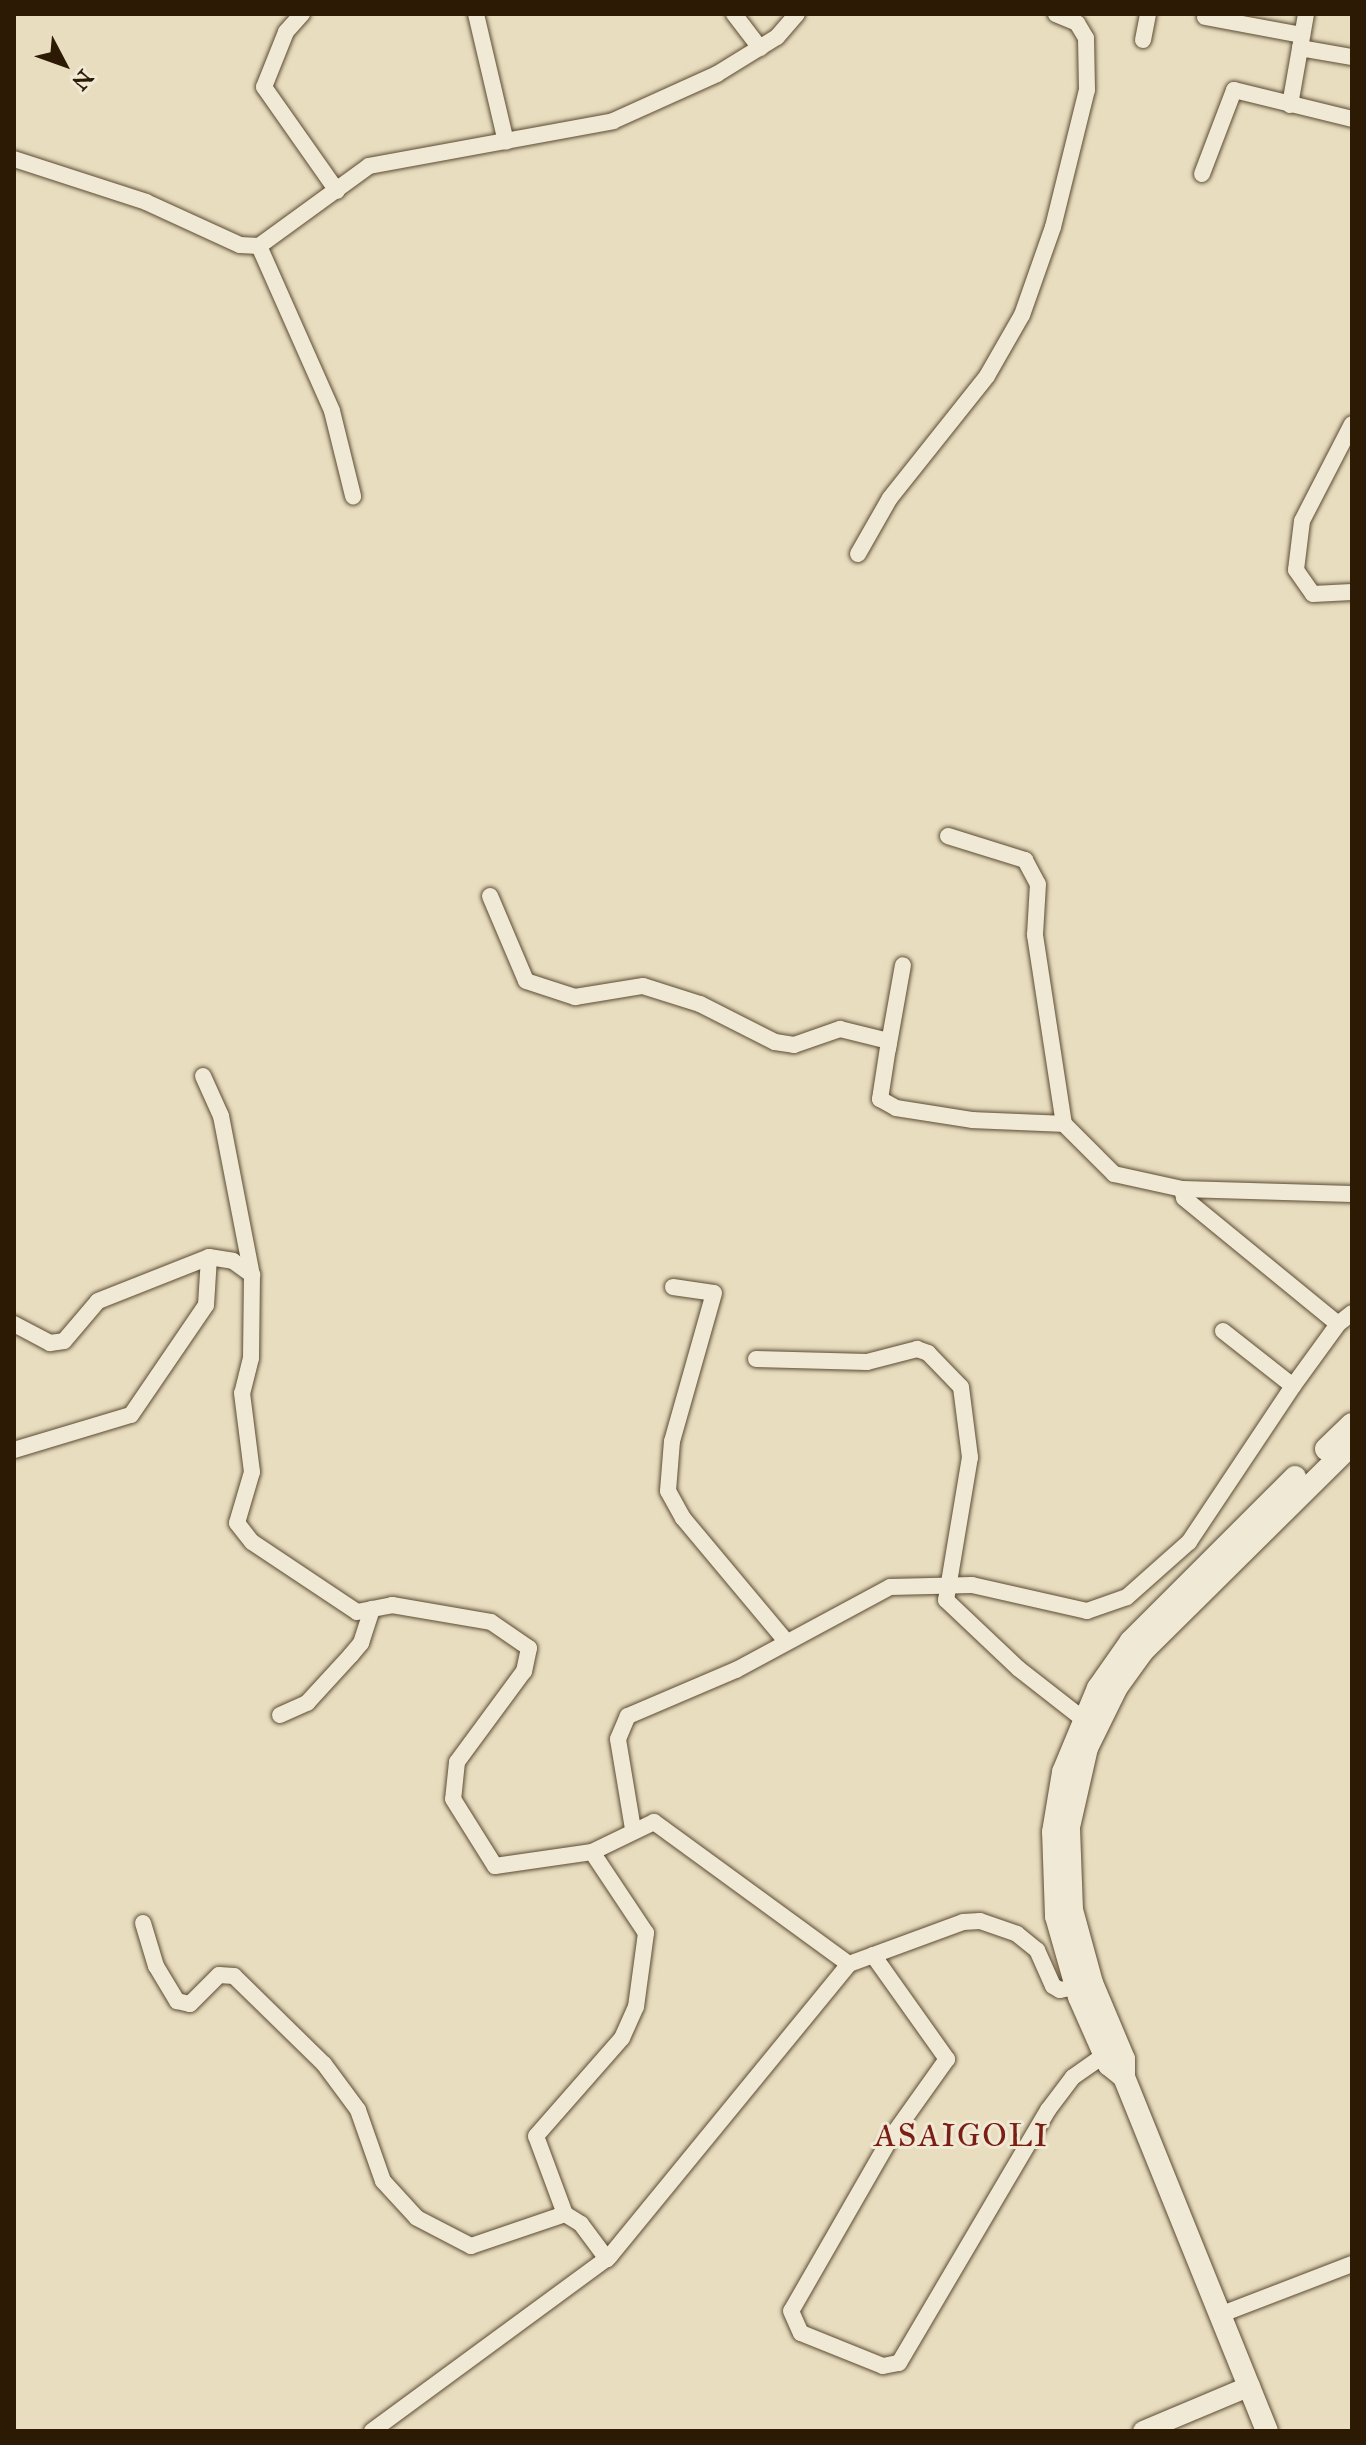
<!DOCTYPE html>
<style>
body{margin:0}
#map{position:relative;width:1366px;height:2445px;overflow:hidden;background:#e8ddbf;font-family:"IM FELL Great Primer",serif}
div>[style]{position:absolute}
.roads{filter:drop-shadow(0 0 2px #5c4b33) drop-shadow(0 0 2px #5c4b33)}
.minor>*{height:16px;margin:-8px;padding:0 8px;transform-origin:8px;border-radius:8px;background:#f0e9d5}
.tertiary>*{height:20px;margin:-10px;padding:0 10px;transform-origin:10px;border-radius:10px;background:#f0e9d5}
.secondary>*{height:22px;margin:-11px;padding:0 11px;transform-origin:11px;border-radius:11px;background:#f0e9d5}
span{translate:-50% -50%;white-space:nowrap;text-align:center;line-height:1.15;-webkit-text-stroke:6px #f0e9d5;paint-order:stroke}
.quarter-label{font-size:32px;color:#7a1f14;letter-spacing:2px}
.frame{position:absolute;inset:0;border:16px solid #2d1a04;pointer-events:none}
.north{position:absolute;left:24px;top:24px;width:80px;height:80px;-webkit-text-stroke:6px #f0e9d5;paint-order:stroke;rotate:131deg;font-size:22px;font-weight:700;line-height:32px;text-align:center;color:#2d1a04}
.north::after{content:'';display:block;margin:auto;width:28px;height:36px;background:#2d1a04;clip-path:polygon(50% 0,100% 100%,50% 72%,0 100%)}
</style>
<div id="map">
<div class="roads">
<div class="minor">
<div style="left:302px;top:14px;width:24px;rotate:132deg"></div>
<div style="left:286px;top:32px;width:59px;rotate:111.8deg"></div>
<div style="left:264px;top:87px;width:127px;rotate:54.9deg"></div>
<div style="left:476px;top:14px;width:131px;rotate:76.8deg"></div>
<div style="left:734px;top:14px;width:43px;rotate:52.6deg"></div>
<div style="left:1205px;top:17px;width:99px;rotate:10.5deg"></div>
<div style="left:1143px;top:40px;width:26px;rotate:-79deg"></div>
<div style="left:1300px;top:48px;width:53px;rotate:9.8deg"></div>
<div style="left:1290px;top:105px;width:92px;rotate:-80deg"></div>
<div style="left:14px;top:159px;width:139px;rotate:18deg"></div>
<div style="left:146px;top:202px;width:103px;rotate:24.6deg"></div>
<div style="left:240px;top:245px;width:19px;rotate:3deg"></div>
<div style="left:259px;top:246px;width:136px;rotate:-36deg"></div>
<div style="left:369px;top:166px;width:248px;rotate:-10.4deg"></div>
<div style="left:613px;top:121px;width:114px;rotate:-24.3deg"></div>
<div style="left:717px;top:74px;width:70px;rotate:-31.7deg"></div>
<div style="left:777px;top:37px;width:30px;rotate:-49deg"></div>
<div style="left:1202px;top:174px;width:90px;rotate:-69.1deg"></div>
<div style="left:1234px;top:90px;width:122px;rotate:13.8deg"></div>
<div style="left:259px;top:246px;width:180px;rotate:66.1deg"></div>
<div style="left:332px;top:411px;width:88px;rotate:76.1deg"></div>
<div style="left:1352px;top:424px;width:109px;rotate:117.3deg"></div>
<div style="left:1302px;top:521px;width:49px;rotate:97deg"></div>
<div style="left:1296px;top:570px;width:29px;rotate:55deg"></div>
<div style="left:1313px;top:594px;width:39px;rotate:-3deg"></div>
<div style="left:858px;top:554px;width:64px;rotate:-60.3deg"></div>
<div style="left:890px;top:498px;width:156px;rotate:-51.5deg"></div>
<div style="left:987px;top:376px;width:70px;rotate:-60.2deg"></div>
<div style="left:1022px;top:315px;width:93px;rotate:-70.6deg"></div>
<div style="left:1053px;top:227px;width:141px;rotate:-76.1deg"></div>
<div style="left:1087px;top:90px;width:52px;rotate:-91.1deg"></div>
<div style="left:1086px;top:38px;width:17px;rotate:-121deg"></div>
<div style="left:1077px;top:23px;width:23px;rotate:-157deg"></div>
<div style="left:948px;top:836px;width:81px;rotate:17.3deg"></div>
<div style="left:1025px;top:860px;width:27px;rotate:62deg"></div>
<div style="left:1038px;top:884px;width:51px;rotate:93.4deg"></div>
<div style="left:1035px;top:935px;width:191px;rotate:81.3deg"></div>
<div style="left:1064px;top:1124px;width:71px;rotate:45deg"></div>
<div style="left:1114px;top:1174px;width:70px;rotate:12.4deg"></div>
<div style="left:1182px;top:1189px;width:170px;rotate:1.7deg"></div>
<div style="left:490px;top:896px;width:92px;rotate:67deg"></div>
<div style="left:526px;top:981px;width:52px;rotate:18.1deg"></div>
<div style="left:575px;top:997px;width:69px;rotate:-9.2deg"></div>
<div style="left:643px;top:986px;width:60px;rotate:17.5deg"></div>
<div style="left:700px;top:1004px;width:84px;rotate:26.9deg"></div>
<div style="left:775px;top:1042px;width:19px;rotate:9deg"></div>
<div style="left:794px;top:1045px;width:49px;rotate:-19.2deg"></div>
<div style="left:840px;top:1029px;width:50px;rotate:13.8deg"></div>
<div style="left:889px;top:1041px;width:59px;rotate:98.8deg"></div>
<div style="left:880px;top:1099px;width:18px;rotate:29deg"></div>
<div style="left:896px;top:1108px;width:78px;rotate:8.9deg"></div>
<div style="left:973px;top:1120px;width:91px;rotate:2.5deg"></div>
<div style="left:888px;top:1049px;width:85px;rotate:-79.9deg"></div>
<div style="left:203px;top:1076px;width:44px;rotate:65.8deg"></div>
<div style="left:221px;top:1116px;width:162px;rotate:79deg"></div>
<div style="left:1182px;top:1189px;width:9px;rotate:77deg"></div>
<div style="left:1184px;top:1198px;width:199px;rotate:39.3deg"></div>
<div style="left:673px;top:1287px;width:41px;rotate:8.3deg"></div>
<div style="left:714px;top:1293px;width:154px;rotate:105.8deg"></div>
<div style="left:672px;top:1441px;width:50px;rotate:94.6deg"></div>
<div style="left:668px;top:1491px;width:31px;rotate:61deg"></div>
<div style="left:683px;top:1518px;width:160px;rotate:50.1deg"></div>
<div style="left:14px;top:1324px;width:41px;rotate:27.8deg"></div>
<div style="left:50px;top:1343px;width:14px;rotate:-8deg"></div>
<div style="left:64px;top:1341px;width:52px;rotate:-49.6deg"></div>
<div style="left:98px;top:1301px;width:119px;rotate:-21.6deg"></div>
<div style="left:209px;top:1257px;width:24px;rotate:9deg"></div>
<div style="left:233px;top:1261px;width:24px;rotate:36deg"></div>
<div style="left:252px;top:1275px;width:83px;rotate:90.7deg"></div>
<div style="left:251px;top:1358px;width:36px;rotate:104deg"></div>
<div style="left:242px;top:1393px;width:80px;rotate:82.8deg"></div>
<div style="left:252px;top:1472px;width:53px;rotate:106.4deg"></div>
<div style="left:237px;top:1523px;width:24px;rotate:52deg"></div>
<div style="left:252px;top:1542px;width:126px;rotate:33.7deg"></div>
<div style="left:357px;top:1612px;width:36px;rotate:-11deg"></div>
<div style="left:392px;top:1605px;width:100px;rotate:9.7deg"></div>
<div style="left:491px;top:1622px;width:46px;rotate:34.4deg"></div>
<div style="left:529px;top:1648px;width:24px;rotate:102deg"></div>
<div style="left:524px;top:1671px;width:113px;rotate:126.4deg"></div>
<div style="left:457px;top:1762px;width:37px;rotate:96deg"></div>
<div style="left:453px;top:1799px;width:79px;rotate:57.9deg"></div>
<div style="left:495px;top:1866px;width:98px;rotate:-8.2deg"></div>
<div style="left:592px;top:1852px;width:69px;rotate:-25.8deg"></div>
<div style="left:654px;top:1822px;width:241px;rotate:36.1deg"></div>
<div style="left:1223px;top:1331px;width:89px;rotate:38.2deg"></div>
<div style="left:756px;top:1359px;width:111px;rotate:1.5deg"></div>
<div style="left:867px;top:1362px;width:52px;rotate:-14.6deg"></div>
<div style="left:917px;top:1349px;width:12px;rotate:20deg"></div>
<div style="left:928px;top:1353px;width:47px;rotate:45.9deg"></div>
<div style="left:961px;top:1387px;width:71px;rotate:82.7deg"></div>
<div style="left:970px;top:1457px;width:145px;rotate:99.5deg"></div>
<div style="left:946px;top:1600px;width:100px;rotate:43.4deg"></div>
<div style="left:1019px;top:1669px;width:81px;rotate:38deg"></div>
<div style="left:14px;top:1450px;width:122px;rotate:-16.7deg"></div>
<div style="left:131px;top:1415px;width:133px;rotate:-55.7deg"></div>
<div style="left:206px;top:1305px;width:48px;rotate:-86.4deg"></div>
<div style="left:280px;top:1715px;width:30px;rotate:-24deg"></div>
<div style="left:307px;top:1703px;width:65px;rotate:-47.5deg"></div>
<div style="left:351px;top:1655px;width:16px;rotate:-50deg"></div>
<div style="left:361px;top:1643px;width:36px;rotate:-72deg"></div>
<div style="left:633px;top:1829px;width:91px;rotate:-99.5deg"></div>
<div style="left:618px;top:1739px;width:25px;rotate:-67deg"></div>
<div style="left:628px;top:1716px;width:117px;rotate:-23.1deg"></div>
<div style="left:736px;top:1670px;width:175px;rotate:-28.3deg"></div>
<div style="left:890px;top:1587px;width:82px;rotate:-1.4deg"></div>
<div style="left:972px;top:1585px;width:118px;rotate:12.7deg"></div>
<div style="left:1087px;top:1611px;width:42px;rotate:-19.3deg"></div>
<div style="left:1127px;top:1597px;width:83px;rotate:-41.6deg"></div>
<div style="left:1189px;top:1542px;width:187px;rotate:-56.3deg"></div>
<div style="left:1293px;top:1386px;width:77px;rotate:-54deg"></div>
<div style="left:1338px;top:1324px;width:18px;rotate:-38deg"></div>
<div style="left:143px;top:1923px;width:45px;rotate:73.2deg"></div>
<div style="left:156px;top:1966px;width:41px;rotate:59deg"></div>
<div style="left:177px;top:2001px;width:13px;rotate:13deg"></div>
<div style="left:190px;top:2004px;width:41px;rotate:-45deg"></div>
<div style="left:219px;top:1975px;width:15px;rotate:4deg"></div>
<div style="left:234px;top:1976px;width:126px;rotate:44.4deg"></div>
<div style="left:324px;top:2064px;width:57px;rotate:53.5deg"></div>
<div style="left:358px;top:2110px;width:75px;rotate:70.6deg"></div>
<div style="left:383px;top:2181px;width:50px;rotate:47.4deg"></div>
<div style="left:417px;top:2218px;width:61px;rotate:27.4deg"></div>
<div style="left:471px;top:2246px;width:99px;rotate:-18.8deg"></div>
<div style="left:565px;top:2214px;width:19px;rotate:32deg"></div>
<div style="left:581px;top:2224px;width:44px;rotate:53.4deg"></div>
<div style="left:873px;top:1955px;width:128px;rotate:54.6deg"></div>
<div style="left:947px;top:2059px;width:98px;rotate:125.5deg"></div>
<div style="left:890px;top:2139px;width:198px;rotate:119.9deg"></div>
<div style="left:791px;top:2311px;width:24px;rotate:66deg"></div>
<div style="left:801px;top:2333px;width:88px;rotate:21.9deg"></div>
<div style="left:883px;top:2366px;width:16px;rotate:-11deg"></div>
<div style="left:899px;top:2363px;width:294px;rotate:-59.5deg"></div>
<div style="left:1048px;top:2110px;width:41px;rotate:-52.9deg"></div>
<div style="left:1073px;top:2077px;width:39px;rotate:-35deg"></div>
<div style="left:565px;top:2214px;width:83px;rotate:-110.4deg"></div>
<div style="left:536px;top:2136px;width:130px;rotate:-48.7deg"></div>
<div style="left:622px;top:2038px;width:34px;rotate:-66deg"></div>
<div style="left:636px;top:2007px;width:75px;rotate:-82.3deg"></div>
<div style="left:646px;top:1933px;width:97px;rotate:-123.7deg"></div>
<div style="left:1222px;top:2314px;width:139px;rotate:-21deg"></div>
<div style="left:372px;top:2431px;width:295px;rotate:-36.3deg"></div>
<div style="left:610px;top:2256px;width:377px;rotate:-50.7deg"></div>
<div style="left:849px;top:1964px;width:121px;rotate:-20.2deg"></div>
<div style="left:963px;top:1922px;width:17px;rotate:-3deg"></div>
<div style="left:980px;top:1921px;width:39px;rotate:19deg"></div>
<div style="left:1017px;top:1934px;width:26px;rotate:39deg"></div>
<div style="left:1037px;top:1950px;width:39px;rotate:66deg"></div>
<div style="left:1053px;top:1986px;width:8px;rotate:30deg"></div>
<div style="left:1060px;top:1990px;width:26px;rotate:-11deg"></div>
</div>
<div class="tertiary">
<div style="left:1143px;top:2431px;width:116px;rotate:-22.8deg"></div>
</div>
<div class="secondary">
<div style="left:1326px;top:1449px;width:36px;rotate:-44deg"></div>
<div style="left:1124px;top:2077px;width:19px;rotate:-141deg"></div>
<div style="left:1109px;top:2065px;width:74px;rotate:-113.8deg"></div>
<div style="left:1079px;top:1997px;width:84px;rotate:-105.9deg"></div>
<div style="left:1056px;top:1916px;width:84px;rotate:-92deg"></div>
<div style="left:1053px;top:1832px;width:61px;rotate:-80.5deg"></div>
<div style="left:1063px;top:1772px;width:91px;rotate:-67.4deg"></div>
<div style="left:1098px;top:1688px;width:57px;rotate:-54.9deg"></div>
<div style="left:1131px;top:1641px;width:232px;rotate:-45deg"></div>
<div style="left:1267px;top:2431px;width:382px;rotate:-112deg"></div>
<div style="left:1124px;top:2077px;width:18px;rotate:-90deg"></div>
<div style="left:1124px;top:2059px;width:82px;rotate:-112.8deg"></div>
<div style="left:1092px;top:1983px;width:76px;rotate:-105.3deg"></div>
<div style="left:1072px;top:1910px;width:83px;rotate:-92.1deg"></div>
<div style="left:1069px;top:1827px;width:81px;rotate:-77.2deg"></div>
<div style="left:1087px;top:1748px;width:68px;rotate:-63.8deg"></div>
<div style="left:1117px;top:1687px;width:44px;rotate:-54.2deg"></div>
<div style="left:1143px;top:1651px;width:294px;rotate:-44.7deg"></div>
</div>
</div>
<div class="quarter-label">
<span style="left:962px;top:2136px">ASAIGOLI</span>
</div>
<div class="frame"></div>
<div class="north">N</div>
</div>
